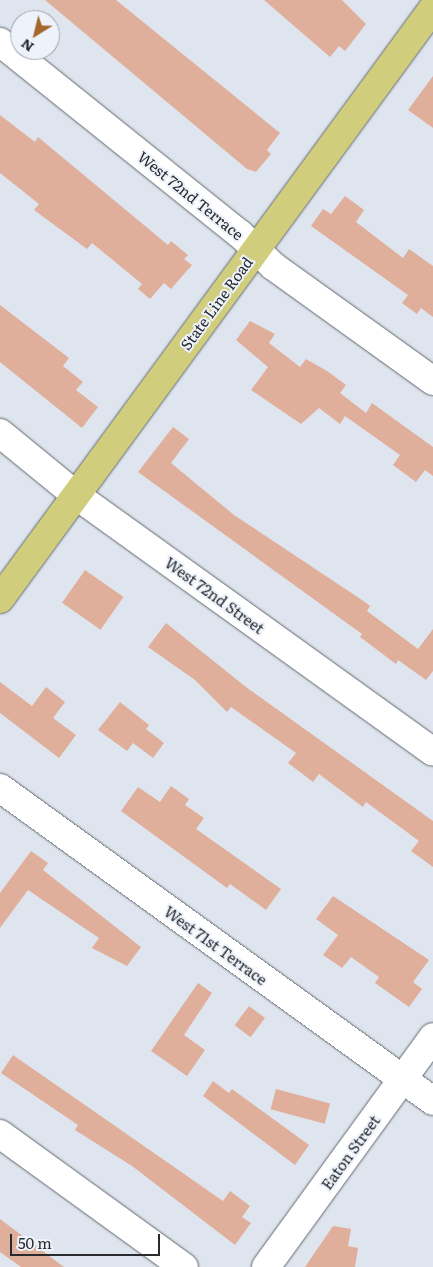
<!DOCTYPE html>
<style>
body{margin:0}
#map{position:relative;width:433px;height:1267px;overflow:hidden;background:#dfe5ee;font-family:Literata,serif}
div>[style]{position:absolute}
.building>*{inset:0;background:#dfaf9c;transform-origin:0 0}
.roads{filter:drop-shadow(0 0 1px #646870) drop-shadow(0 0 1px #646870)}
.minor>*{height:28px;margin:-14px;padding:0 14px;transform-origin:14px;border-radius:14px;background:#fff}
.major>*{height:28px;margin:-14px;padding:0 14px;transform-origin:14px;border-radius:14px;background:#d0ce7d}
span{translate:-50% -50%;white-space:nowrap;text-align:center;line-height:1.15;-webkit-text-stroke:4px #edf2fb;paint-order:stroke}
.street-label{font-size:15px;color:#282a2e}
.north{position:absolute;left:10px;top:10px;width:50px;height:50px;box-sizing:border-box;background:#edf2fb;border:1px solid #9ea2a9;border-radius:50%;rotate:216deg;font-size:14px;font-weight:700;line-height:20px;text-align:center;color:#282a2e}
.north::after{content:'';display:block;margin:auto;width:18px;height:22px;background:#a4672b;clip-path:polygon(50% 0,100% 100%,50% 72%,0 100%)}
.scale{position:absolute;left:10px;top:1234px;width:150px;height:22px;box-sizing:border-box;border:2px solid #282a2e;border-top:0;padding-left:6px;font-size:15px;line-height:18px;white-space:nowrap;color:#282a2e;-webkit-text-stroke:4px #edf2fb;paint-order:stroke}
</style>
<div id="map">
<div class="building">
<div style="clip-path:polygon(45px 0,116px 0,280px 133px,267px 150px,271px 154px,256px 172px,247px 169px)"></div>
<div style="clip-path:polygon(264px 0,342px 0,366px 24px,345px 51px,339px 46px,330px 57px)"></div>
<div style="clip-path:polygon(433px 76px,433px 128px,408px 110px)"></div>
<div style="clip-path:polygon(0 115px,35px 142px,38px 137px,168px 245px,171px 241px,188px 255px,184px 259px,192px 265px,171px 289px,164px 283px,150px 299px,138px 289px,142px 284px,92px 243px,87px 249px,34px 210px,39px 204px,0 173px)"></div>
<div style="clip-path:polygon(345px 196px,364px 210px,356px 222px,403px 258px,409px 249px,433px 266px,433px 317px,421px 308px,417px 314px,402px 303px,408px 295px,311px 226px,323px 209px,331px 214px)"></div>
<div style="clip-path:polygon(0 305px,69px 358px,63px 366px,83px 382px,76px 390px,98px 407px,82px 428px,0 362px)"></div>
<div style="clip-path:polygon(250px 321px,275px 334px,269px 343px,300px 367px,306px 359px,327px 371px,346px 385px,340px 393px,366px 413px,372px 403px,433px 447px,433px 476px,425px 470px,416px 482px,393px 465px,400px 455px,345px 416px,340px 424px,319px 408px,301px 424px,251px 390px,268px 367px,236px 340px)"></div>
<div style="clip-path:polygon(173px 427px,189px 439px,171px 463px,234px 515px,365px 602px,370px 606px,367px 611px,418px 649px,433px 629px,433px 671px,426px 680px,398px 660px,396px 664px,360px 637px,362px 634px,138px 472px)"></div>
<div style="left:85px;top:570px;width:47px;height:40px;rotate:35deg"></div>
<div style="clip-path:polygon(166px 623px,246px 687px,433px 821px,433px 867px,411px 851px,419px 841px,366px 802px,363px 807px,319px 774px,313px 782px,288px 763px,296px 753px,231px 707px,227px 712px,195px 680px,148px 647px)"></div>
<div style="clip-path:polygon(0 682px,32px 706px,46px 687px,65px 702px,53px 718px,76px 735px,59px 758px,0 713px)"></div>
<div style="clip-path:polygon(120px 702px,149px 725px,146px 729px,164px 743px,153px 758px,133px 743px,127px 751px,98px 730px)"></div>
<div style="clip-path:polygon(171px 786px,189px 799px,185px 805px,204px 818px,196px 829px,281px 889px,266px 910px,230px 884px,227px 888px,121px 811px,138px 787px,160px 802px)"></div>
<div style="clip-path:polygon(31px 851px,48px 863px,43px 870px,141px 947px,127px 966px,92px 948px,99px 938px,28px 890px,0 928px,0 893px)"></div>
<div style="clip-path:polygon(333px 896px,429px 960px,413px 982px,422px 989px,409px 1007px,375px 983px,379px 977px,351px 957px,342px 968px,323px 955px,338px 935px,316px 919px)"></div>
<div style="clip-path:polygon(198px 983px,212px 993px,184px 1035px,205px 1050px,187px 1076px,151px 1051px)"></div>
<div style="left:249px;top:1006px;width:20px;height:24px;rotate:37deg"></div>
<div style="clip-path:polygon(13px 1055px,223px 1201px,230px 1191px,250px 1206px,242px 1217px,251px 1223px,235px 1245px,132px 1166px,75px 1130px,78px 1125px,1px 1073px)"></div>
<div style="clip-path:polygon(213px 1081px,229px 1093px,232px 1089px,309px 1145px,295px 1165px,203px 1096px)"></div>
<div style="left:276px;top:1089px;width:56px;height:21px;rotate:15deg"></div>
<div style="clip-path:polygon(0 1219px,64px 1267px,21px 1267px,0 1252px)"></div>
<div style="clip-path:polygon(333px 1226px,351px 1229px,348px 1246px,358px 1248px,355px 1267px,305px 1267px)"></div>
</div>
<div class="roads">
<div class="minor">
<div style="left:0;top:42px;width:307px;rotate:38.7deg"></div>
<div style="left:240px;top:234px;width:46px;rotate:44.1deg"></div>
<div style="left:273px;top:266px;width:197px;rotate:35.7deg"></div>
<div style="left:0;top:433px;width:99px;rotate:39.3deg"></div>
<div style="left:77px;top:496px;width:438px;rotate:35.7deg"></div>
<div style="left:0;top:788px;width:534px;rotate:35.86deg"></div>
<div style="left:0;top:1134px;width:227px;rotate:35.9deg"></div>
<div style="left:266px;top:1267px;width:284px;rotate:-54deg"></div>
</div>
<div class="major">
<div style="left:0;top:599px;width:733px;rotate:-53.77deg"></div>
</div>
</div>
<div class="street-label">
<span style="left:191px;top:195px;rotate:39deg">West 72nd Terrace</span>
<span style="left:216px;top:303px;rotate:-54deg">State Line Road</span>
<span style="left:215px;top:595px;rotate:36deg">West 72nd Street</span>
<span style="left:216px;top:945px;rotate:36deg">West 71st Terrace</span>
<span style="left:350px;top:1152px;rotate:-54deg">Eaton Street</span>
</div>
<div class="north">N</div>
<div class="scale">50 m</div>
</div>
